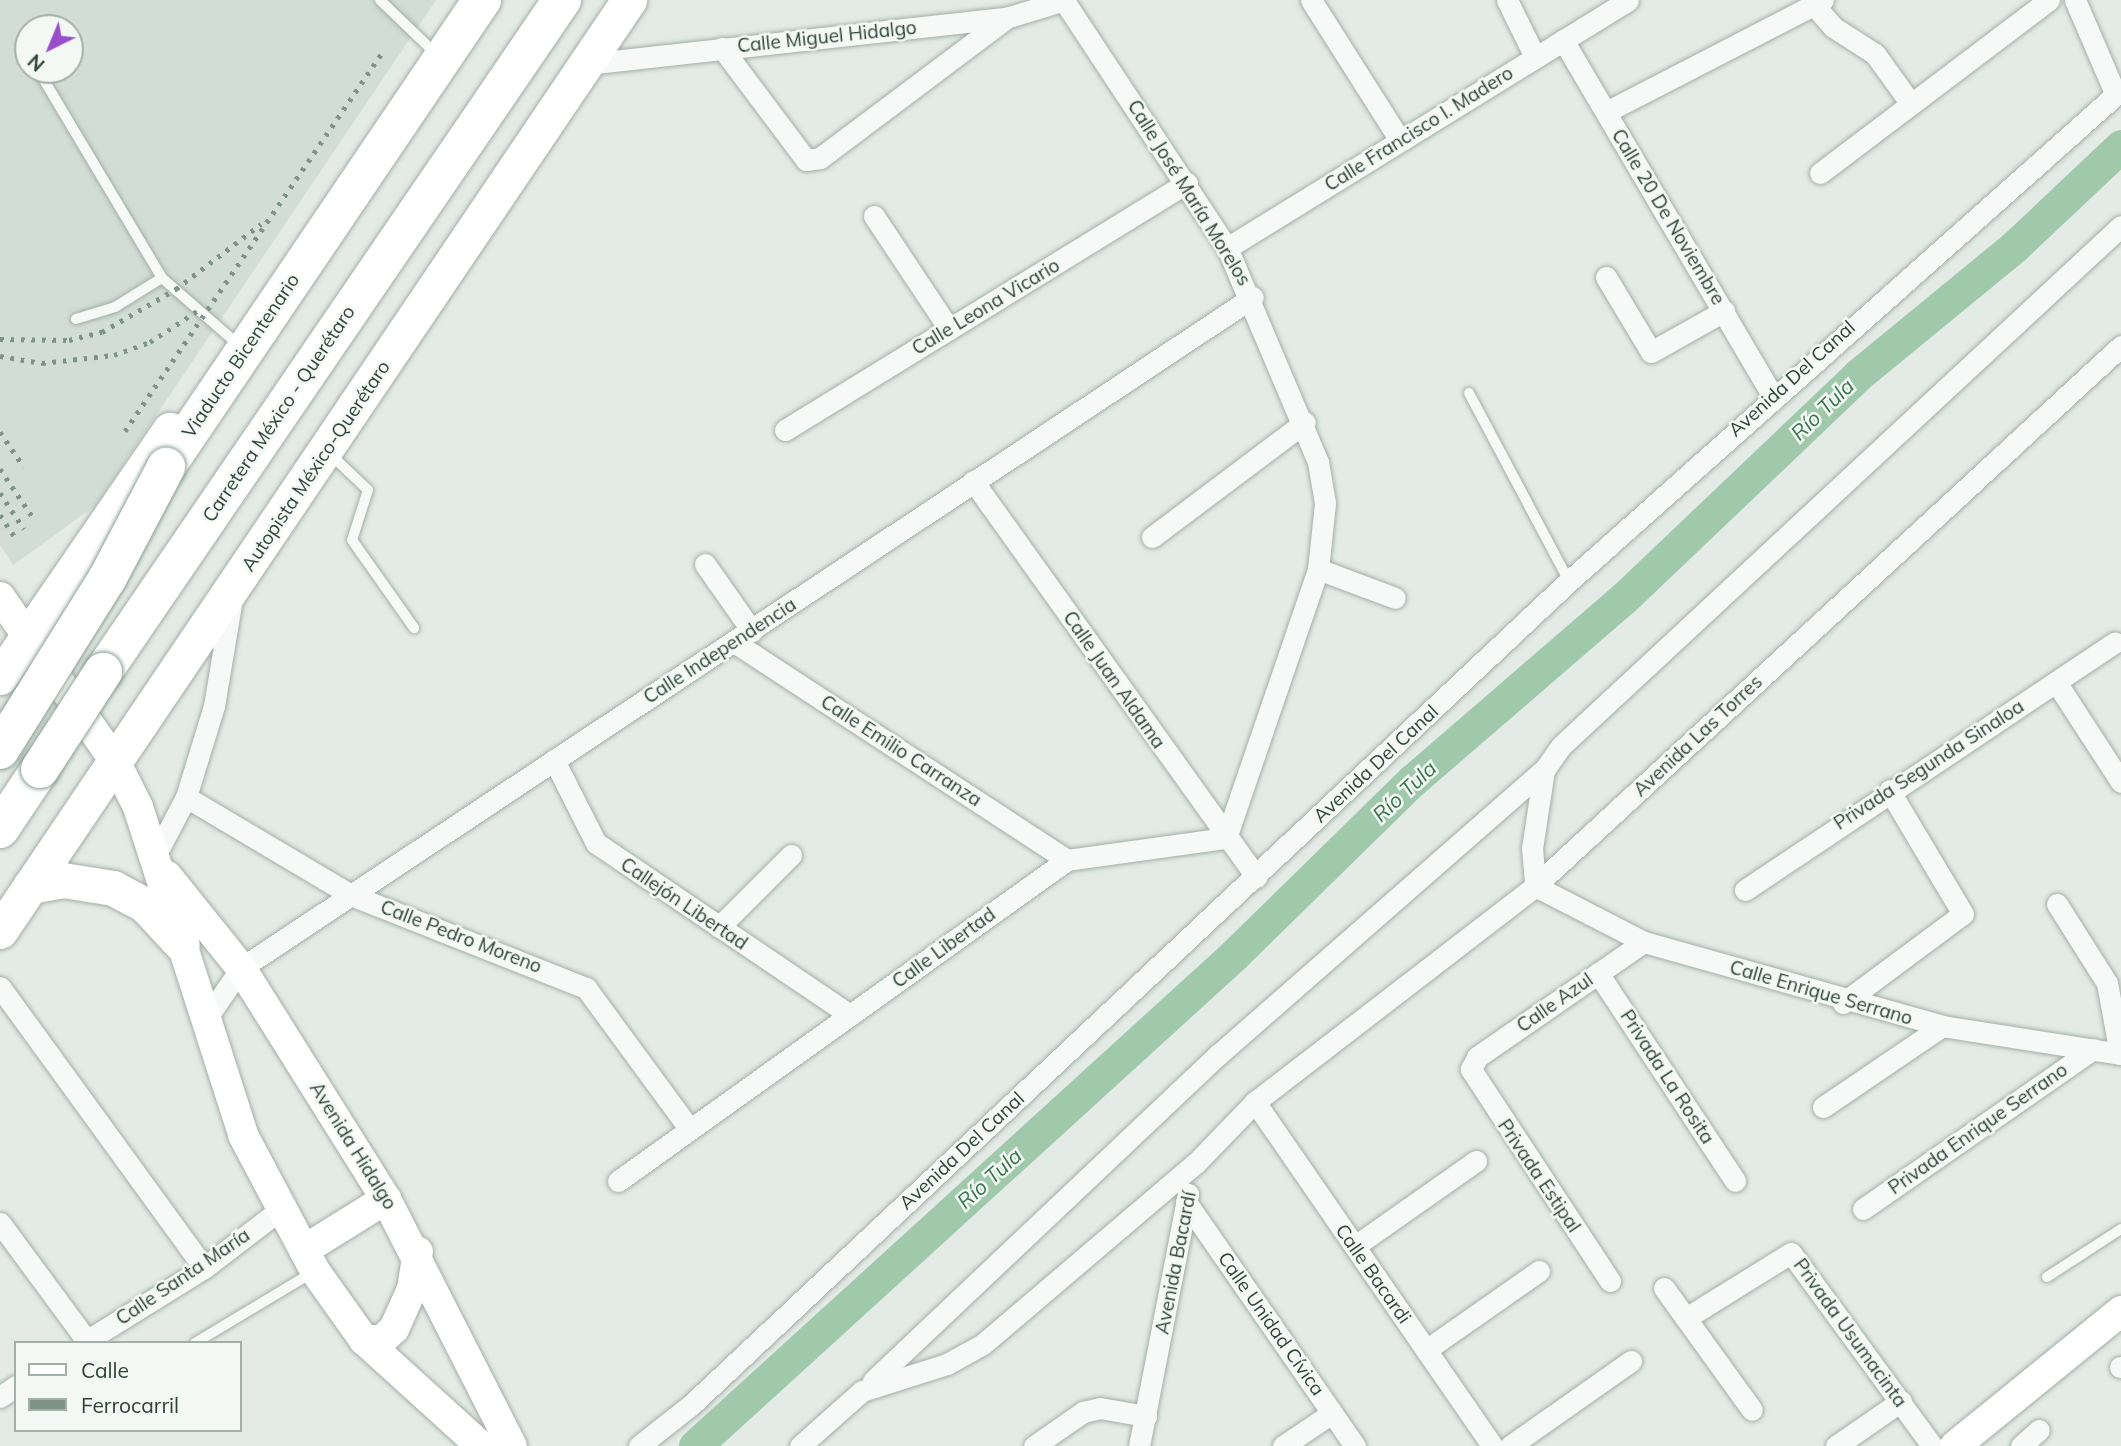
<!DOCTYPE html>
<meta charset="utf-8">
<style>
body{margin:0}
#map{position:relative;width:2121px;height:1446px;overflow:hidden;background:#e4ebe6;font-family:Mulish,sans-serif}
div>[style]{position:absolute}
.built>*{inset:0;background:#d2ddd5}
.river>*{height:33px;margin:-16.5px;padding:0 16.5px;transform-origin:16.5px;border-radius:16.5px;background:#a0c9ab}
.roads{filter:drop-shadow(0 0 2px #a2afa6) drop-shadow(0 0 2px #a2afa6)}
.lane>*{height:10px;margin:-5px;padding:0 5px;transform-origin:5px;border-radius:5px;background:#f6f9f7}
.street>*{height:21px;margin:-10.5px;padding:0 10.5px;transform-origin:10.5px;border-radius:10.5px;background:#f6f9f7}
.secondary>*{height:30px;margin:-15px;padding:0 15px;transform-origin:15px;border-radius:15px;background:#fff}
.primary>*{height:35px;margin:-17.5px;padding:0 17.5px;transform-origin:17.5px;border-radius:17.5px;background:#fff}
.highway>*{height:38px;margin:-19px;padding:0 19px;transform-origin:19px;border-radius:19px;background:#fff}
.rail>*{height:5px;margin-top:-2.5px;transform-origin:0;background:repeating-linear-gradient(90deg,#7d9486 0 3.5px,transparent 0 10.5px)}
.bridges{filter:drop-shadow(0 0 2px #8ba193) drop-shadow(0 0 2px #8ba193)}
.highway-bridge>*{height:38px;margin:-19px;padding:0 19px;transform-origin:19px;border-radius:19px;background:#fff}
span{translate:-50% -50%;white-space:nowrap;text-align:center;line-height:1.15;-webkit-text-stroke:5px #f3f8f5;paint-order:stroke}
.street-label{font-size:19px;color:#2c4335}
.water-label{font-size:21px;color:#37764a;font-style:italic}
.legend{position:absolute;left:14px;top:1341px;width:228px;height:91px;box-sizing:border-box;background:#f3f8f5;border:2px solid #a3b0a8;margin:0;padding:9px 12px;list-style:none;font-size:21px;color:#2c4335}
.legend li{display:flex;align-items:center;gap:14px;height:35px}
.legend b{width:35px;border:2px solid #a3b0a8}
.north{position:absolute;left:14px;top:14px;width:70px;height:70px;box-sizing:border-box;background:#f3f8f5;border:2px solid #a3b0a8;border-radius:50%;rotate:223deg;font-size:19px;font-weight:700;line-height:28px;text-align:center;color:#2c4335}
.north::after{content:'';display:block;margin:auto;width:24px;height:32px;background:#984ecb;clip-path:polygon(50% 0,100% 100%,50% 72%,0 100%)}
</style>
<div id="map">
<div class="built">
<div style="clip-path:polygon(evenodd,0 0,436px 0,95px 506px,13px 565px,0 545px,0 0,28px 28px,70px 28px,70px 70px,28px 70px,28px 28px)"></div>
</div>
<div class="river">
<div style="left:695px;top:1446px;width:729px;rotate:-42.33deg"></div>
<div style="left:1234px;top:955px;width:250px;rotate:-44.4deg"></div>
<div style="left:1413px;top:780px;width:277px;rotate:-40.8deg"></div>
<div style="left:1623px;top:599px;width:325px;rotate:-43.6deg"></div>
<div style="left:1858px;top:375px;width:203px;rotate:-39.4deg"></div>
<div style="left:2015px;top:246px;width:146px;rotate:-43.3deg"></div>
</div>
<div class="roads">
<div class="lane">
<div style="left:380px;top:0;width:71px;rotate:43.9deg"></div>
<div style="left:38px;top:70px;width:242px;rotate:59.2deg"></div>
<div style="left:162px;top:278px;width:94px;rotate:41.1deg"></div>
<div style="left:76px;top:319px;width:41px;rotate:-17.1deg"></div>
<div style="left:115px;top:307px;width:55px;rotate:-31.7deg"></div>
<div style="left:1469px;top:393px;width:213px;rotate:62deg"></div>
<div style="left:328px;top:452px;width:55px;rotate:43.5deg"></div>
<div style="left:368px;top:490px;width:52px;rotate:107.7deg"></div>
<div style="left:352px;top:540px;width:108px;rotate:54.8deg"></div>
<div style="left:2047px;top:1277px;width:88px;rotate:-33deg"></div>
<div style="left:195px;top:1343px;width:138px;rotate:-31deg"></div>
</div>
<div class="street">
<div style="left:1311px;top:0;width:166px;rotate:57.6deg"></div>
<div style="left:1507px;top:0;width:64px;rotate:63.8deg"></div>
<div style="left:2075px;top:0;width:103px;rotate:66.7deg"></div>
<div style="left:1814px;top:5px;width:29px;rotate:49deg"></div>
<div style="left:1833px;top:27px;width:50px;rotate:32.7deg"></div>
<div style="left:1875px;top:54px;width:62px;rotate:54.2deg"></div>
<div style="left:1563px;top:40px;width:412px;rotate:59.5deg"></div>
<div style="left:722px;top:48px;width:140px;rotate:53.1deg"></div>
<div style="left:806px;top:160px;width:14px;rotate:-8deg"></div>
<div style="left:820px;top:158px;width:231px;rotate:-36.9deg"></div>
<div style="left:586px;top:64px;width:423px;rotate:-6.3deg"></div>
<div style="left:1006px;top:18px;width:62px;rotate:-17deg"></div>
<div style="left:1606px;top:112px;width:244px;rotate:-27.3deg"></div>
<div style="left:1820px;top:173px;width:287px;rotate:-37.1deg"></div>
<div style="left:874px;top:216px;width:136px;rotate:56.4deg"></div>
<div style="left:2121px;top:226px;width:764px;rotate:137.12deg"></div>
<div style="left:1561px;top:746px;width:29px;rotate:125deg"></div>
<div style="left:1544px;top:770px;width:79px;rotate:98.7deg"></div>
<div style="left:1532px;top:848px;width:38px;rotate:85deg"></div>
<div style="left:1535px;top:886px;width:123px;rotate:27.2deg"></div>
<div style="left:1644px;top:942px;width:310px;rotate:15.7deg"></div>
<div style="left:1942px;top:1026px;width:181px;rotate:8.9deg"></div>
<div style="left:1227px;top:248px;width:471px;rotate:-31.7deg"></div>
<div style="left:1606px;top:277px;width:87px;rotate:59deg"></div>
<div style="left:1651px;top:352px;width:84px;rotate:-29.3deg"></div>
<div style="left:785px;top:430px;width:472px;rotate:-31.6deg"></div>
<div style="left:973px;top:481px;width:487px;rotate:54.4deg"></div>
<div style="left:1152px;top:537px;width:191px;rotate:-36.9deg"></div>
<div style="left:705px;top:564px;width:82px;rotate:55deg"></div>
<div style="left:1318px;top:569px;width:82px;rotate:20.6deg"></div>
<div style="left:734px;top:642px;width:398px;rotate:33.2deg"></div>
<div style="left:2056px;top:682px;width:119px;rotate:57deg"></div>
<div style="left:554px;top:760px;width:93px;rotate:63.2deg"></div>
<div style="left:596px;top:843px;width:307px;rotate:34.1deg"></div>
<div style="left:186px;top:797px;width:192px;rotate:30.7deg"></div>
<div style="left:351px;top:895px;width:253px;rotate:21.6deg"></div>
<div style="left:586px;top:988px;width:174px;rotate:53.7deg"></div>
<div style="left:156px;top:854px;width:64px;rotate:-62.2deg"></div>
<div style="left:186px;top:797px;width:95px;rotate:-72.9deg"></div>
<div style="left:214px;top:706px;width:109px;rotate:-80.5deg"></div>
<div style="left:1745px;top:890px;width:445px;rotate:-33.8deg"></div>
<div style="left:2057px;top:904px;width:93px;rotate:57.7deg"></div>
<div style="left:2107px;top:983px;width:72px;rotate:79.6deg"></div>
<div style="left:719px;top:927px;width:102px;rotate:-45deg"></div>
<div style="left:1598px;top:973px;width:249px;rotate:56.6deg"></div>
<div style="left:0;top:987px;width:347px;rotate:54deg"></div>
<div style="left:1843px;top:1003px;width:149px;rotate:-36.6deg"></div>
<div style="left:1963px;top:914px;width:144px;rotate:-120.8deg"></div>
<div style="left:204px;top:1022px;width:65px;rotate:-55.6deg"></div>
<div style="left:241px;top:968px;width:1214px;rotate:-33.55deg"></div>
<div style="left:1255px;top:1102px;width:418px;rotate:55.4deg"></div>
<div style="left:1823px;top:1107px;width:144px;rotate:-34.2deg"></div>
<div style="left:618px;top:1181px;width:552px;rotate:-35.56deg"></div>
<div style="left:1067px;top:860px;width:161px;rotate:-7.9deg"></div>
<div style="left:1226px;top:838px;width:284px;rotate:-71.1deg"></div>
<div style="left:1318px;top:569px;width:66px;rotate:-83.9deg"></div>
<div style="left:1325px;top:503px;width:42px;rotate:-99.7deg"></div>
<div style="left:1318px;top:462px;width:233px;rotate:-113deg"></div>
<div style="left:1227px;top:248px;width:296px;rotate:-123.4deg"></div>
<div style="left:1186px;top:1202px;width:297px;rotate:55.3deg"></div>
<div style="left:1863px;top:1209px;width:280px;rotate:-34.8deg"></div>
<div style="left:0;top:1223px;width:147px;rotate:53.6deg"></div>
<div style="left:1355px;top:1246px;width:148px;rotate:-35.1deg"></div>
<div style="left:1610px;top:1281px;width:254px;rotate:-123.3deg"></div>
<div style="left:1471px;top:1069px;width:13px;rotate:-63deg"></div>
<div style="left:1477px;top:1057px;width:203px;rotate:-34.6deg"></div>
<div style="left:1664px;top:1288px;width:150px;rotate:54.2deg"></div>
<div style="left:1686px;top:1318px;width:123px;rotate:-31.8deg"></div>
<div style="left:1791px;top:1253px;width:239px;rotate:53.8deg"></div>
<div style="left:83px;top:1343px;width:142px;rotate:-31.8deg"></div>
<div style="left:204px;top:1268px;width:97px;rotate:-37.5deg"></div>
<div style="left:1426px;top:1350px;width:138px;rotate:-35deg"></div>
<div style="left:2120px;top:1367px;width:1px"></div>
<div style="left:873px;top:1381px;width:475px;rotate:-43.4deg"></div>
<div style="left:1218px;top:1055px;width:433px;rotate:-41.2deg"></div>
<div style="left:0;top:1397px;width:19px;rotate:-35deg"></div>
<div style="left:639px;top:1446px;width:66px;rotate:-38.3deg"></div>
<div style="left:691px;top:1405px;width:1204px;rotate:-43.18deg"></div>
<div style="left:1569px;top:581px;width:739px;rotate:-41.65deg"></div>
<div style="left:800px;top:1446px;width:83px;rotate:-41.6deg"></div>
<div style="left:862px;top:1391px;width:89px;rotate:-17.6deg"></div>
<div style="left:947px;top:1364px;width:41px;rotate:-29.1deg"></div>
<div style="left:983px;top:1344px;width:280px;rotate:-40.4deg"></div>
<div style="left:1196px;top:1163px;width:85px;rotate:-46deg"></div>
<div style="left:1255px;top:1102px;width:354px;rotate:-37.6deg"></div>
<div style="left:1535px;top:886px;width:797px;rotate:-42.66deg"></div>
<div style="left:1034px;top:1446px;width:60px;rotate:-34.8deg"></div>
<div style="left:1083px;top:1412px;width:17px;rotate:-13deg"></div>
<div style="left:1100px;top:1408px;width:47px;rotate:9.9deg"></div>
<div style="left:1139px;top:1446px;width:257px;rotate:-79deg"></div>
<div style="left:1283px;top:1446px;width:59px;rotate:-34deg"></div>
<div style="left:1510px;top:1446px;width:148px;rotate:-35.1deg"></div>
<div style="left:1836px;top:1446px;width:79px;rotate:-34.7deg"></div>
<div style="left:2021px;top:1446px;width:24px;rotate:-42deg"></div>
</div>
<div class="secondary">
<div style="left:0;top:597px;width:200px;rotate:55deg"></div>
<div style="left:115px;top:761px;width:51px;rotate:63.4deg"></div>
<div style="left:138px;top:807px;width:344px;rotate:72.2deg"></div>
<div style="left:243px;top:1135px;width:154px;rotate:62.1deg"></div>
<div style="left:315px;top:1271px;width:85px;rotate:54.6deg"></div>
<div style="left:364px;top:1340px;width:158px;rotate:42.2deg"></div>
<div style="left:167px;top:876px;width:118px;rotate:51.2deg"></div>
<div style="left:241px;top:968px;width:273px;rotate:57.9deg"></div>
<div style="left:386px;top:1199px;width:277px;rotate:63deg"></div>
<div style="left:304px;top:1250px;width:97px;rotate:-31.9deg"></div>
<div style="left:364px;top:1340px;width:18px"></div>
<div style="left:382px;top:1340px;width:16px;rotate:-43deg"></div>
<div style="left:394px;top:1329px;width:44px;rotate:-65.8deg"></div>
<div style="left:412px;top:1289px;width:38px;rotate:-81deg"></div>
<div style="left:1955px;top:1446px;width:214px;rotate:-39.1deg"></div>
</div>
<div class="primary">
<div style="left:0;top:677px;width:300px;rotate:-55.5deg"></div>
<div style="left:30px;top:886px;width:34px;rotate:-10deg"></div>
<div style="left:63px;top:880px;width:51px;rotate:9.1deg"></div>
<div style="left:113px;top:888px;width:36px;rotate:28deg"></div>
<div style="left:145px;top:905px;width:54px;rotate:47.2deg"></div>
<div style="left:0;top:931px;width:1124px;rotate:-55.96deg"></div>
</div>
<div class="highway">
<div style="left:166px;top:467px;width:564px;rotate:-55.92deg"></div>
<div style="left:103px;top:672px;width:814px;rotate:-55.67deg"></div>
<div style="left:0;top:829px;width:72px;rotate:-56.3deg"></div>
</div>
</div>
<div class="rail">
<div style="left:0;top:339px;width:69px;rotate:0.8deg"></div>
<div style="left:69px;top:340px;width:34px;rotate:-14deg"></div>
<div style="left:102px;top:332px;width:86px;rotate:-30.2deg"></div>
<div style="left:176px;top:289px;width:107px;rotate:-37.4deg"></div>
<div style="left:0;top:356px;width:43px;rotate:9.5deg"></div>
<div style="left:42px;top:363px;width:72px;rotate:-6.3deg"></div>
<div style="left:114px;top:355px;width:38px;rotate:-20deg"></div>
<div style="left:150px;top:342px;width:60px;rotate:-33.4deg"></div>
<div style="left:125px;top:431px;width:459px;rotate:-55.8deg"></div>
<div style="left:0;top:432px;width:42px;rotate:55.6deg"></div>
<div style="left:0;top:469px;width:60px;rotate:55.8deg"></div>
<div style="left:0;top:493px;width:43px;rotate:56.3deg"></div>
<div style="left:0;top:515px;width:25px;rotate:56deg"></div>
</div>
<div class="bridges">
<div class="highway-bridge">
<div style="left:0;top:750px;width:202px;rotate:-58deg"></div>
<div style="left:107px;top:579px;width:127px;rotate:-62.2deg"></div>
<div style="left:40px;top:769px;width:116px;rotate:-57deg"></div>
</div>
</div>
<div class="street-label">
<span style="left:827px;top:37px;rotate:-6deg">Calle Miguel Hidalgo</span>
<span style="left:1419px;top:129px;rotate:-32deg">Calle Francisco I. Madero</span>
<span style="left:1189px;top:193px;rotate:58deg">Calle José María Morelos</span>
<span style="left:1668px;top:217px;rotate:59deg">Calle 20 De Noviembre</span>
<span style="left:986px;top:307px;rotate:-31deg">Calle Leona Vicario</span>
<span style="left:241px;top:356px;rotate:-56deg">Viaducto Bicentenario</span>
<span style="left:1792px;top:379px;rotate:-42deg">Avenida Del Canal</span>
<span style="left:279px;top:414px;rotate:-56deg">Carretera México - Querétaro</span>
<span style="left:316px;top:466px;rotate:-56deg">Autopista México-Querétaro</span>
<span style="left:720px;top:651px;rotate:-33deg">Calle Independencia</span>
<span style="left:1114px;top:680px;rotate:55deg">Calle Juan Aldama</span>
<span style="left:1698px;top:736px;rotate:-43deg">Avenida Las Torres</span>
<span style="left:901px;top:751px;rotate:33deg">Calle Emilio Carranza</span>
<span style="left:1376px;top:764px;rotate:-43deg">Avenida Del Canal</span>
<span style="left:1929px;top:765px;rotate:-33deg">Privada Segunda Sinaloa</span>
<span style="left:684px;top:904px;rotate:34deg">Callejón Libertad</span>
<span style="left:461px;top:937px;rotate:21deg">Calle Pedro Moreno</span>
<span style="left:944px;top:948px;rotate:-36deg">Calle Libertad</span>
<span style="left:1821px;top:993px;rotate:16deg">Calle Enrique Serrano</span>
<span style="left:1555px;top:1003px;rotate:-35deg">Calle Azul</span>
<span style="left:1667px;top:1077px;rotate:57deg">Privada La Rosita</span>
<span style="left:1978px;top:1129px;rotate:-35deg">Privada Enrique Serrano</span>
<span style="left:353px;top:1146px;rotate:58deg">Avenida Hidalgo</span>
<span style="left:962px;top:1151px;rotate:-43deg">Avenida Del Canal</span>
<span style="left:1539px;top:1176px;rotate:56deg">Privada Estipal</span>
<span style="left:1176px;top:1263px;rotate:-79deg">Avenida Bacardí</span>
<span style="left:1373px;top:1274px;rotate:55deg">Calle Bacardi</span>
<span style="left:183px;top:1277px;rotate:-34deg">Calle Santa María</span>
<span style="left:1271px;top:1324px;rotate:55deg">Calle Unidad Cívica</span>
<span style="left:1850px;top:1333px;rotate:54deg">Privada Usumacinta</span>
</div>
<div class="water-label">
<span style="left:1822px;top:409px;rotate:-44deg">Río Tula</span>
<span style="left:1404px;top:791px;rotate:-43deg">Río Tula</span>
<span style="left:989px;top:1178px;rotate:-42deg">Río Tula</span>
</div>
<ul class="legend">
<li><b style="height:9px;background:#fff"></b>Calle</li>
<li><b style="height:9px;background:#7d9486"></b>Ferrocarril</li>
</ul>
<div class="north">N</div>
</div>
